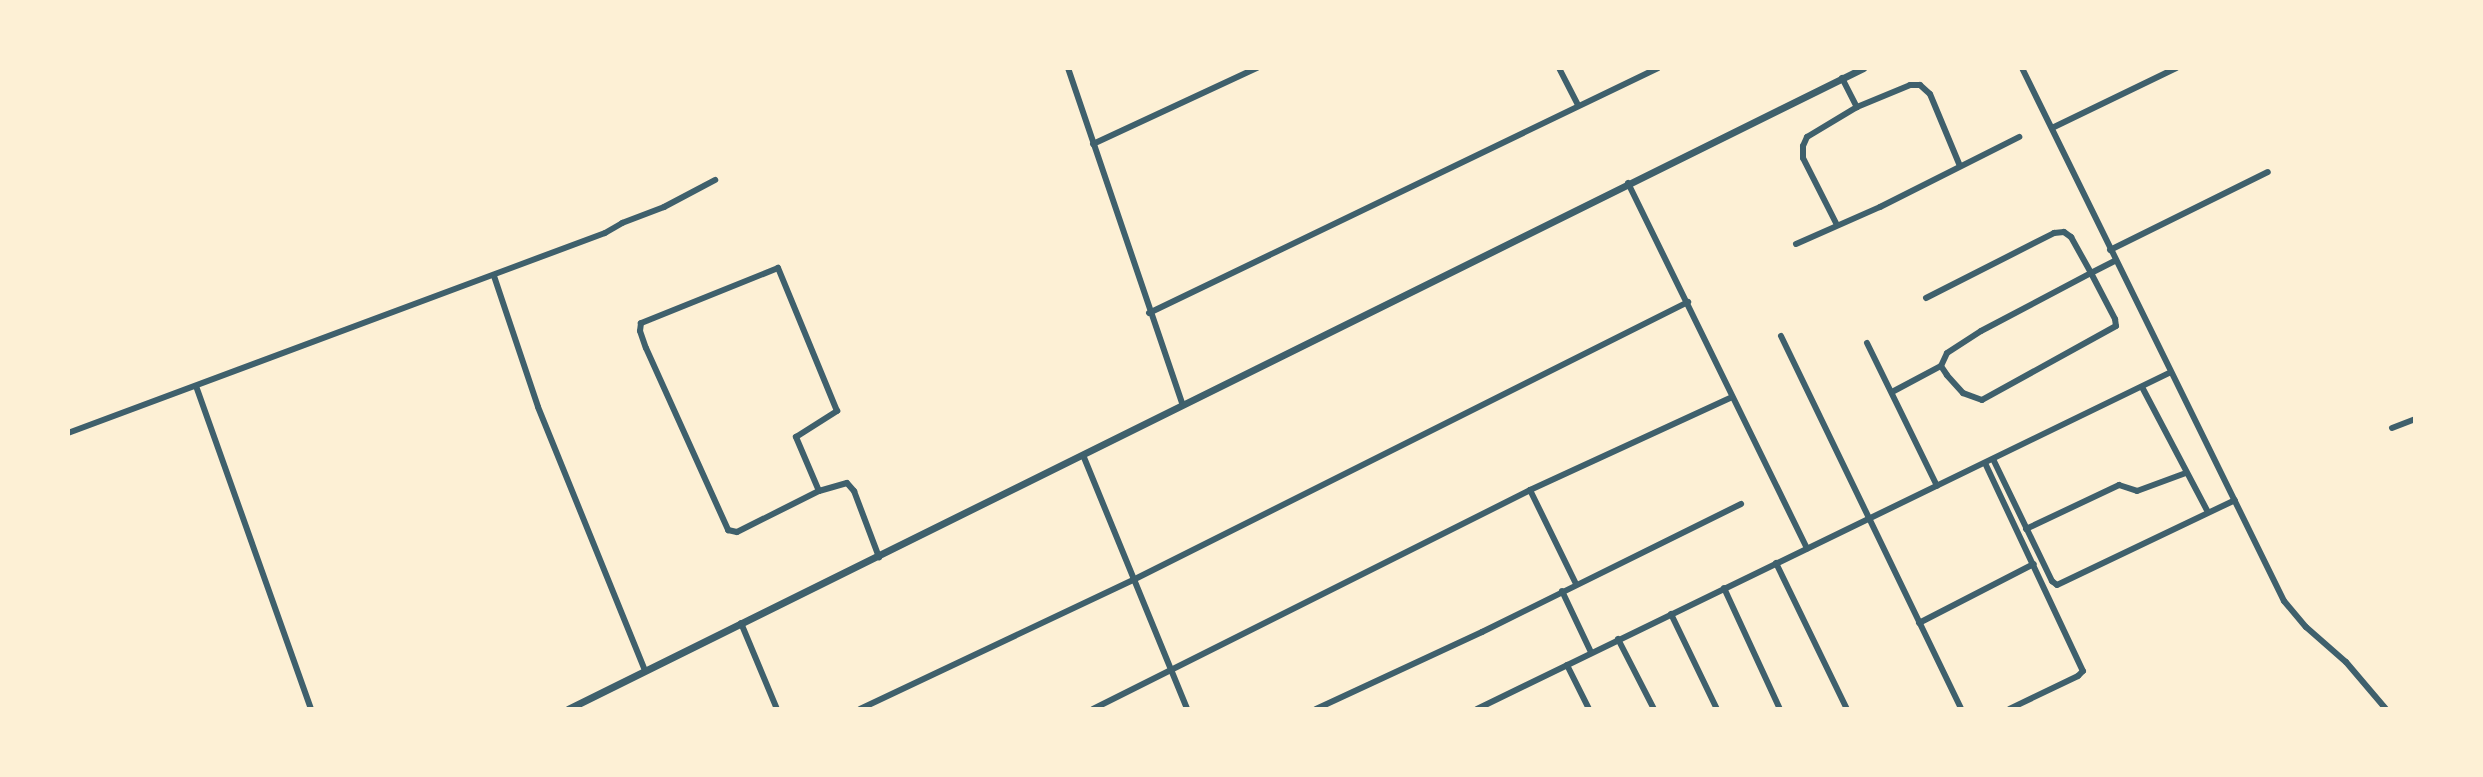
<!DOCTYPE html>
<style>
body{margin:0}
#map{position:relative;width:2483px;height:777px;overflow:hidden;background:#fdf0d5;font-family:"Fira Sans Condensed",sans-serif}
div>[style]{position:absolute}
.minor>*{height:6px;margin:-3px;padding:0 3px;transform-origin:3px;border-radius:3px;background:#3f606c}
.tertiary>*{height:7px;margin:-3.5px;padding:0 3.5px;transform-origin:3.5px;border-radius:3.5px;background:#3f606c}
span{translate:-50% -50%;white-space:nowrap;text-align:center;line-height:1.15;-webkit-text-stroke:7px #fdf0d5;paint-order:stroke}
.frame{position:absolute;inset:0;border:70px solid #fdf0d5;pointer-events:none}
</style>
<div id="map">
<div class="minor">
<div style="left:1068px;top:68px;width:356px;rotate:71.2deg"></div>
<div style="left:1559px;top:68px;width:42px;rotate:62.8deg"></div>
<div style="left:2022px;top:68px;width:594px;rotate:63.82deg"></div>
<div style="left:2284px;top:601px;width:34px;rotate:50deg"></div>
<div style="left:2306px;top:627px;width:53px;rotate:41.2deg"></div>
<div style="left:2346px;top:662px;width:62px;rotate:49.6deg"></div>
<div style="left:1842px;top:78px;width:33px;rotate:63deg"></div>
<div style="left:2052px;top:128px;width:138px;rotate:-25.8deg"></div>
<div style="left:1093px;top:144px;width:181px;rotate:-24.9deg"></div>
<div style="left:1628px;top:183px;width:407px;rotate:63.9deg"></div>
<div style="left:1837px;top:225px;width:75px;rotate:-116.9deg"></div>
<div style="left:1803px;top:158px;width:12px;rotate:-90deg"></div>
<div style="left:1803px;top:146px;width:10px;rotate:-66deg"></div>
<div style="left:1807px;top:137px;width:58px;rotate:-31deg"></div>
<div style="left:1857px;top:107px;width:57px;rotate:-22.5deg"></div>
<div style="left:1910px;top:85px;width:10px"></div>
<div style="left:1920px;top:85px;width:13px;rotate:42deg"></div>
<div style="left:1930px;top:94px;width:78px;rotate:67.4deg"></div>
<div style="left:1796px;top:244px;width:92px;rotate:-23.8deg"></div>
<div style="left:1880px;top:207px;width:156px;rotate:-26.7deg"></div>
<div style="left:2110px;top:250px;width:176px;rotate:-26.3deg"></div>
<div style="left:494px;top:276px;width:138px;rotate:71.4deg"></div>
<div style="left:538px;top:407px;width:284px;rotate:67.9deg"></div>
<div style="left:1926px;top:298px;width:144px;rotate:-26.9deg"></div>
<div style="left:2054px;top:233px;width:10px;rotate:-6deg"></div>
<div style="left:2064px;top:232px;width:9px;rotate:36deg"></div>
<div style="left:2071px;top:237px;width:41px;rotate:60.9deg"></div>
<div style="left:2091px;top:273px;width:52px;rotate:62.4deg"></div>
<div style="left:2115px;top:319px;width:7px;rotate:82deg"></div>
<div style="left:2116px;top:326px;width:153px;rotate:151.1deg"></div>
<div style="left:1982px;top:400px;width:20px;rotate:-160deg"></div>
<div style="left:1963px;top:393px;width:24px;rotate:-132deg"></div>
<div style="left:1947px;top:375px;width:11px;rotate:-124deg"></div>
<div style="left:1941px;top:366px;width:14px;rotate:-65deg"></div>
<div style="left:1947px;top:353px;width:40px;rotate:-32.9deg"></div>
<div style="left:1981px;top:331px;width:124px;rotate:-27.8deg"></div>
<div style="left:2091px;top:273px;width:27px;rotate:-27deg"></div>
<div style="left:1149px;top:313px;width:565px;rotate:-25.7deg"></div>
<div style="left:1781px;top:336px;width:414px;rotate:64.2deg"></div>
<div style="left:1867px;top:343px;width:159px;rotate:63.9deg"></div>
<div style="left:196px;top:386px;width:343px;rotate:70.4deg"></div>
<div style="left:2142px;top:387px;width:141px;rotate:62.2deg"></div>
<div style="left:1892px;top:392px;width:55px;rotate:-28deg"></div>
<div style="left:2392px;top:428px;width:25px;rotate:-21deg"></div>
<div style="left:68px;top:433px;width:573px;rotate:-20.43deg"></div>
<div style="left:605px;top:233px;width:20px;rotate:-30deg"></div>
<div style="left:622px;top:223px;width:45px;rotate:-20.9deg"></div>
<div style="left:664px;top:207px;width:58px;rotate:-27.9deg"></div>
<div style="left:1083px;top:455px;width:274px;rotate:67.7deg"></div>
<div style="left:1993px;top:459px;width:136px;rotate:64.2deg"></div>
<div style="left:2052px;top:581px;width:6px;rotate:39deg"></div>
<div style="left:2057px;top:585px;width:197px;rotate:-25.5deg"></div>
<div style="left:1985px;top:463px;width:230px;rotate:64.8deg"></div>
<div style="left:2083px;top:671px;width:7px;rotate:135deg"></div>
<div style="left:2078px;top:676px;width:76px;rotate:154.4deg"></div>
<div style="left:1530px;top:490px;width:105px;rotate:63.9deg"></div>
<div style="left:819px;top:491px;width:59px;rotate:-113.1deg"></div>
<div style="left:796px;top:437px;width:49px;rotate:-32.4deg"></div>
<div style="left:837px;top:411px;width:155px;rotate:-112.4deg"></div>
<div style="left:778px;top:268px;width:148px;rotate:158.1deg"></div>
<div style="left:641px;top:323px;width:8px;rotate:97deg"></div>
<div style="left:640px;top:331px;width:18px;rotate:71deg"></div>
<div style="left:646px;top:348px;width:200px;rotate:65.7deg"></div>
<div style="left:728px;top:530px;width:9px;rotate:13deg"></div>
<div style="left:737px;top:532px;width:92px;rotate:-26.6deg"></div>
<div style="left:819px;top:491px;width:29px;rotate:-16deg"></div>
<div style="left:847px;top:483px;width:11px;rotate:49deg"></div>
<div style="left:854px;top:491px;width:71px;rotate:69.3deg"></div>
<div style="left:2026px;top:529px;width:103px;rotate:-25.3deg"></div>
<div style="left:2119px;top:485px;width:19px;rotate:18deg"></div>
<div style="left:2137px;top:491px;width:52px;rotate:-20.2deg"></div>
<div style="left:1776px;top:563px;width:162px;rotate:64.1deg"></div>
<div style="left:1724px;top:588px;width:133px;rotate:65.2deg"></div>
<div style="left:1562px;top:591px;width:68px;rotate:64.6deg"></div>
<div style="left:1671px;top:614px;width:106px;rotate:64.2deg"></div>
<div style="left:741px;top:623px;width:93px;rotate:67.3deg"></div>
<div style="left:1919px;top:623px;width:129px;rotate:-27.2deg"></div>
<div style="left:1618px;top:639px;width:79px;rotate:62.8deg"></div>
<div style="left:1567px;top:665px;width:49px;rotate:63.4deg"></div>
<div style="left:860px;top:709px;width:302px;rotate:-25.3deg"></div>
<div style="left:1133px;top:580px;width:621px;rotate:-26.61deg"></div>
<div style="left:1093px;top:709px;width:489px;rotate:-26.6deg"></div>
<div style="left:1530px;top:490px;width:222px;rotate:-24.7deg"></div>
<div style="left:1316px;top:709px;width:183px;rotate:-24.9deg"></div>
<div style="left:1482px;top:632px;width:289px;rotate:-26.3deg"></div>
<div style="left:1477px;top:709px;width:769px;rotate:-25.9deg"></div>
</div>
<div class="tertiary">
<div style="left:568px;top:709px;width:1445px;rotate:-26.33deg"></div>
</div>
<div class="frame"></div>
</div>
